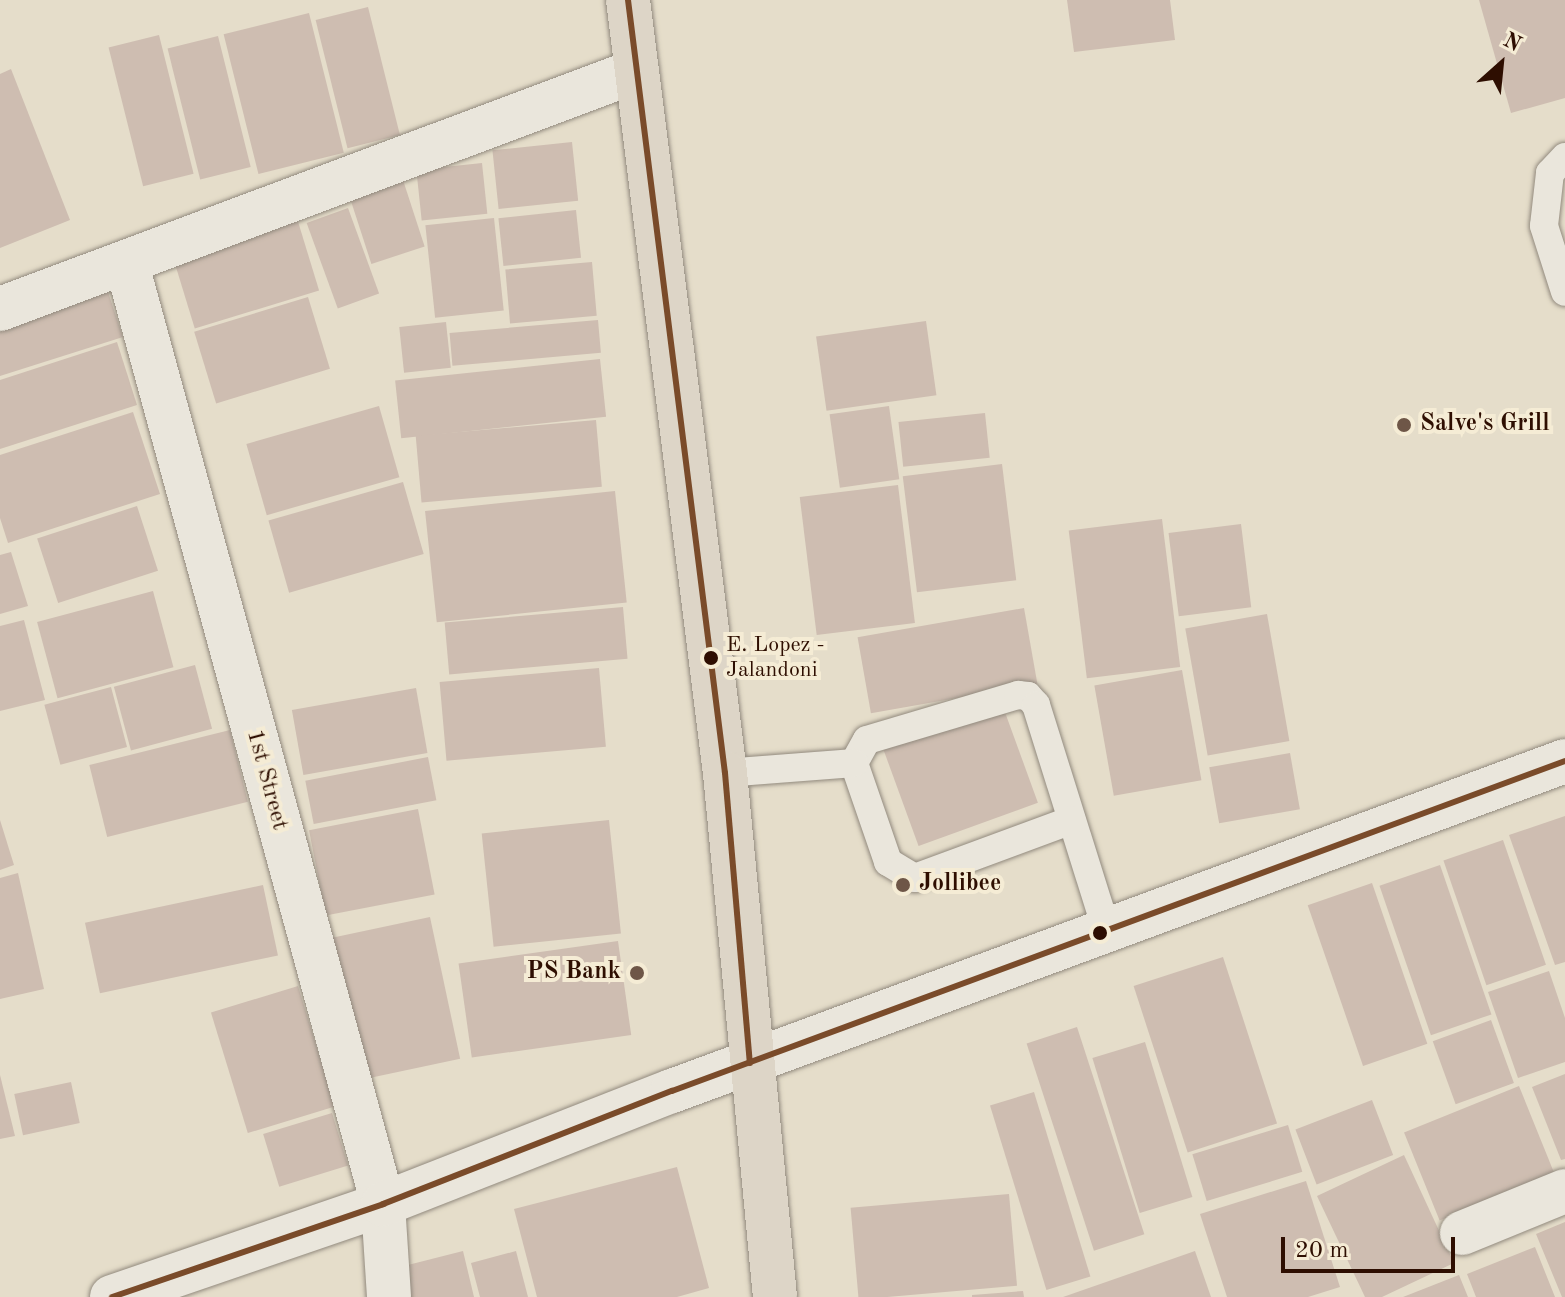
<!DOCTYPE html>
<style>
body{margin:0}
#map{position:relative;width:1565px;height:1297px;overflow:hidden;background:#e5ddca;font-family:"Old Standard TT",serif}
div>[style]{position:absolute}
.building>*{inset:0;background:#cebdb1;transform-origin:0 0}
.roads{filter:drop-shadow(0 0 2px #928a7e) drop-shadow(0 0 2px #928a7e)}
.lane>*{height:28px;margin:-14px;padding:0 14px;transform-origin:14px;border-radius:14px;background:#eae6dc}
.street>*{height:44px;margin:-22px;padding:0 22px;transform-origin:22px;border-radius:22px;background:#eae6dc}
.secondary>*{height:44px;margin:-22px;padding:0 22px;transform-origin:22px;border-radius:22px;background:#eae6dc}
.primary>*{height:44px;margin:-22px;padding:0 22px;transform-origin:22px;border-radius:22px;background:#ddd5c7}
.bus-1>*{height:6px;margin:-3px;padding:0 3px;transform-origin:3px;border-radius:3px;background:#7a4b2a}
.dots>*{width:22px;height:22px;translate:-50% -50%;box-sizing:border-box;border:4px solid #f5ecd5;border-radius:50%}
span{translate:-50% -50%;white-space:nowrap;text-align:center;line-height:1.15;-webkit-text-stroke:8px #f5ecd5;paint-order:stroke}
.bus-label{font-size:22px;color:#2e0e01}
.left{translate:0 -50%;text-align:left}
.poi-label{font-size:24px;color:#2e0e01;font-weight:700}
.right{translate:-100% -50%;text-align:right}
.street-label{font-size:24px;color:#2e0e01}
.north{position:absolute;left:1461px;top:24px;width:80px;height:80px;-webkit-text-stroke:6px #f5ecd5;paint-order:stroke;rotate:27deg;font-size:22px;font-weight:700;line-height:32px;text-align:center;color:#2e0e01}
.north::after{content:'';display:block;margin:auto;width:28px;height:36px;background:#2e0e01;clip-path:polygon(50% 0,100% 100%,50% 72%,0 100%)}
.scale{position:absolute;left:1281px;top:1237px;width:174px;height:36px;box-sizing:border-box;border:4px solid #2e0e01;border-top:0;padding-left:10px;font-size:24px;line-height:28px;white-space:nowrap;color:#2e0e01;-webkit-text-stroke:6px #f5ecd5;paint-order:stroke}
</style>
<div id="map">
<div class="building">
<div style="clip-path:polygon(1067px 0,1170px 0,1175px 40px,1074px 52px)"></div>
<div style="clip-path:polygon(1479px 0,1565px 0,1565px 98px,1511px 113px)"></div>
<div style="left:368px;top:7px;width:132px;height:54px;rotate:76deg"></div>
<div style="left:309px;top:13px;width:144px;height:88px;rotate:76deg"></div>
<div style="left:159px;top:35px;width:143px;height:52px;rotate:76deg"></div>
<div style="left:218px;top:36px;width:135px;height:52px;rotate:76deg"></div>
<div style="clip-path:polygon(11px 69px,70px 220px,0 248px,0 74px)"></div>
<div style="left:572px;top:142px;width:59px;height:80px;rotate:84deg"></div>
<div style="left:482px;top:163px;width:51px;height:66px;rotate:84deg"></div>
<div style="left:403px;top:180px;width:70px;height:56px;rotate:72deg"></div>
<div style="left:348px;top:208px;width:91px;height:44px;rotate:70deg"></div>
<div style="left:576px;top:210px;width:48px;height:78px;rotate:84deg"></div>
<div style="left:296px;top:215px;width:79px;height:130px;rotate:73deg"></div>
<div style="left:494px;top:218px;width:93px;height:69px;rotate:84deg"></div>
<div style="left:592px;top:262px;width:54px;height:87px;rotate:85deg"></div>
<div style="clip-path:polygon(105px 283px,123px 337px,0 376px,0 317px)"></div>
<div style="left:308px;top:297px;width:75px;height:119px;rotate:73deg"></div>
<div style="left:598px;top:320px;width:33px;height:149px;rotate:85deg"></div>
<div style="left:926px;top:321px;width:75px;height:111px;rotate:82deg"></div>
<div style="left:446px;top:322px;width:46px;height:47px;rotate:84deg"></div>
<div style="clip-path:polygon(117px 342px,137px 405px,0 449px,0 380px)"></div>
<div style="left:600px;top:359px;width:58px;height:206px;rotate:84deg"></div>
<div style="left:379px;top:406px;width:74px;height:138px;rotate:74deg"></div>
<div style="left:889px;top:406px;width:74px;height:60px;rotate:82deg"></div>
<div style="clip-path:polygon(133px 412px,160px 494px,8px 543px,0 518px,0 455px)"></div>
<div style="left:985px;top:413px;width:45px;height:87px;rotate:84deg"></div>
<div style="left:596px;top:420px;width:67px;height:181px;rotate:85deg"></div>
<div style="left:1002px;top:464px;width:117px;height:100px;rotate:83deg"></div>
<div style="left:403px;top:482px;width:75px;height:140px;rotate:74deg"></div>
<div style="left:898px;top:485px;width:139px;height:99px;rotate:83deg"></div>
<div style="left:615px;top:491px;width:112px;height:191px;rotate:84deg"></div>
<div style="left:137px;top:506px;width:68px;height:105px;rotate:72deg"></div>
<div style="left:1162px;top:519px;width:149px;height:94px;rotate:83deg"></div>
<div style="left:1241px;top:524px;width:84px;height:73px;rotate:83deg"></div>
<div style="clip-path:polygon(11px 552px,28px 606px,0 614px,0 555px)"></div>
<div style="left:153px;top:591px;width:79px;height:120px;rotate:75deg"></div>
<div style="left:623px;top:607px;width:52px;height:179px;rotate:85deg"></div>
<div style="left:1024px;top:608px;width:77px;height:169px;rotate:80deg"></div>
<div style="left:1267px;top:614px;width:129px;height:83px;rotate:80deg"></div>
<div style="clip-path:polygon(24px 620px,45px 700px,0 711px,0 626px)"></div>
<div style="left:195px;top:665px;width:66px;height:84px;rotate:75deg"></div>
<div style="left:599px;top:668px;width:79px;height:160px;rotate:85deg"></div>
<div style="left:1182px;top:670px;width:112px;height:89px;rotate:80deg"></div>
<div style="left:111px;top:687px;width:62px;height:69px;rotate:75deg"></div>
<div style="left:416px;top:688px;width:66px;height:126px;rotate:80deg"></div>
<div style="left:1002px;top:704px;width:105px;height:127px;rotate:70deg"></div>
<div style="left:230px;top:730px;width:74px;height:145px;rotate:76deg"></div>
<div style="left:1290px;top:753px;width:57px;height:82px;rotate:80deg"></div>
<div style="left:428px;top:757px;width:44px;height:125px;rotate:79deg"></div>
<div style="left:418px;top:809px;width:87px;height:111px;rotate:79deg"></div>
<div style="clip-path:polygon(1565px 816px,1565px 962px,1555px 965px,1509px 835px)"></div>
<div style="clip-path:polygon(0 820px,14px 865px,0 870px)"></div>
<div style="left:609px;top:820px;width:114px;height:128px;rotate:84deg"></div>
<div style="left:1503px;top:840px;width:132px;height:63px;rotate:71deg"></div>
<div style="left:1440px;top:865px;width:158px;height:64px;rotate:71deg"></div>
<div style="clip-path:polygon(18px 873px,44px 989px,0 999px,0 878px)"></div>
<div style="left:1372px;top:883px;width:170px;height:68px;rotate:71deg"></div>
<div style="left:263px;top:885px;width:72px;height:182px;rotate:78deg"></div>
<div style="left:430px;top:917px;width:145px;height:100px;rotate:78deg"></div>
<div style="left:618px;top:941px;width:95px;height:161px;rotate:82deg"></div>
<div style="left:1223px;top:957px;width:175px;height:94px;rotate:72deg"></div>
<div style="clip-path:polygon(1549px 971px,1565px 1018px,1565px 1062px,1518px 1078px,1488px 992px)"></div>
<div style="left:298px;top:986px;width:126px;height:91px;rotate:73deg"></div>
<div style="left:1491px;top:1020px;width:67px;height:62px;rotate:70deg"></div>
<div style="left:1077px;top:1027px;width:218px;height:53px;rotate:72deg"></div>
<div style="left:1145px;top:1042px;width:162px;height:55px;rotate:73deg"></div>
<div style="clip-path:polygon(1565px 1074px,1565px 1159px,1561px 1160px,1532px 1087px)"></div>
<div style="clip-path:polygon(0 1075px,15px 1136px,0 1139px)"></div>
<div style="left:71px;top:1082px;width:42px;height:58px;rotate:78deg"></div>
<div style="left:1519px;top:1086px;width:95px;height:124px;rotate:68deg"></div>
<div style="left:1034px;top:1092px;width:193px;height:46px;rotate:73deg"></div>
<div style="left:1372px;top:1100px;width:59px;height:82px;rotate:69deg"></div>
<div style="left:332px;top:1113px;width:55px;height:72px;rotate:73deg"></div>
<div style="left:1288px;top:1125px;width:49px;height:100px;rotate:73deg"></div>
<div style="clip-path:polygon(1404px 1155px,1454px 1263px,1382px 1297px,1365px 1297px,1317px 1196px)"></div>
<div style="clip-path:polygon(677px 1167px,709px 1288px,677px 1297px,537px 1297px,514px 1209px)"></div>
<div style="clip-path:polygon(1306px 1181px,1340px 1287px,1308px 1297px,1227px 1297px,1200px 1214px)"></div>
<div style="left:1009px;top:1194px;width:92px;height:159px;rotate:85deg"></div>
<div style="clip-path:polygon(1565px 1222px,1565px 1297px,1562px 1297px,1536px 1234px)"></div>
<div style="clip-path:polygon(1535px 1247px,1555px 1297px,1476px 1297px,1467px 1274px)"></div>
<div style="clip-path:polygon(463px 1251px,474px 1297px,408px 1297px,400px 1267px)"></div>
<div style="clip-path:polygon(516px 1251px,528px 1297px,480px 1297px,471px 1263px)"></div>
<div style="clip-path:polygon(1195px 1251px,1211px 1297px,1063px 1297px)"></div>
<div style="clip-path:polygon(1459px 1275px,1468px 1297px,1403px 1297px)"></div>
<div style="clip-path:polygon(1023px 1291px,1024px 1297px,972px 1297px,972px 1295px)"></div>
</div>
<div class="roads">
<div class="lane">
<div style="left:1565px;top:157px;width:22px;rotate:133deg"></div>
<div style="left:1550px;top:173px;width:53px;rotate:96.5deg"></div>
<div style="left:1544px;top:226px;width:69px;rotate:72.3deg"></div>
<div style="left:854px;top:763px;width:26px;rotate:-61deg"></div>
<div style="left:867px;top:740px;width:158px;rotate:-16.6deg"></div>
<div style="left:1018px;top:695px;width:10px;rotate:6deg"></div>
<div style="left:1028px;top:696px;width:12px;rotate:48deg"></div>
<div style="left:1036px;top:705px;width:237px;rotate:72.6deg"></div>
<div style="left:854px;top:763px;width:105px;rotate:71deg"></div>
<div style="left:888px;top:862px;width:31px;rotate:31deg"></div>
<div style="left:915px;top:878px;width:167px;rotate:-20.3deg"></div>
<div style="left:725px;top:773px;width:129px;rotate:-4.4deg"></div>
</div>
<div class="street">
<div style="left:127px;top:265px;width:973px;rotate:74.75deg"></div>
<div style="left:383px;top:1204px;width:93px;rotate:86.3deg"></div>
<div style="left:0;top:309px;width:679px;rotate:-20.52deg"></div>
<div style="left:1462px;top:1233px;width:111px;rotate:-22.2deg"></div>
</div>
<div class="secondary">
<div style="left:112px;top:1297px;width:287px;rotate:-18.9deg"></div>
<div style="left:383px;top:1204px;width:310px;rotate:-21.4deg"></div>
<div style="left:672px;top:1091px;width:952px;rotate:-20.28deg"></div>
</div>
<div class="primary">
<div style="left:628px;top:0;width:779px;rotate:82.85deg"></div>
<div style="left:725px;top:773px;width:526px;rotate:84.55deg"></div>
</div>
</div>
<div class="bus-1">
<div style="left:628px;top:0;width:779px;rotate:82.85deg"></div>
<div style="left:725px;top:773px;width:291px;rotate:85.1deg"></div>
<div style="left:112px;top:1297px;width:287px;rotate:-18.9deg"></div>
<div style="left:383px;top:1204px;width:310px;rotate:-21.4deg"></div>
<div style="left:672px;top:1091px;width:952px;rotate:-20.28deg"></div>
</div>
<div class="dots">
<div style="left:1404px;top:425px;background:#6e5647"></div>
<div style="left:711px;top:658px;background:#2e0e01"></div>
<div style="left:903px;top:885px;background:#6e5647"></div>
<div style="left:1100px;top:933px;background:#2e0e01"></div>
<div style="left:637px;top:973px;background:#6e5647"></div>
</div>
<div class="bus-label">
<span class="left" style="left:726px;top:658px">E. Lopez -<br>Jalandoni</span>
</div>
<div class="poi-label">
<span class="left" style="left:1420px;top:425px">Salve's Grill</span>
<span class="left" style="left:919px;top:885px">Jollibee</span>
<span class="right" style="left:621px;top:973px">PS Bank</span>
</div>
<div class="street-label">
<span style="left:266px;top:780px;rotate:75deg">1st Street</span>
</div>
<div class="north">N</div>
<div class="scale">20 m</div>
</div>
